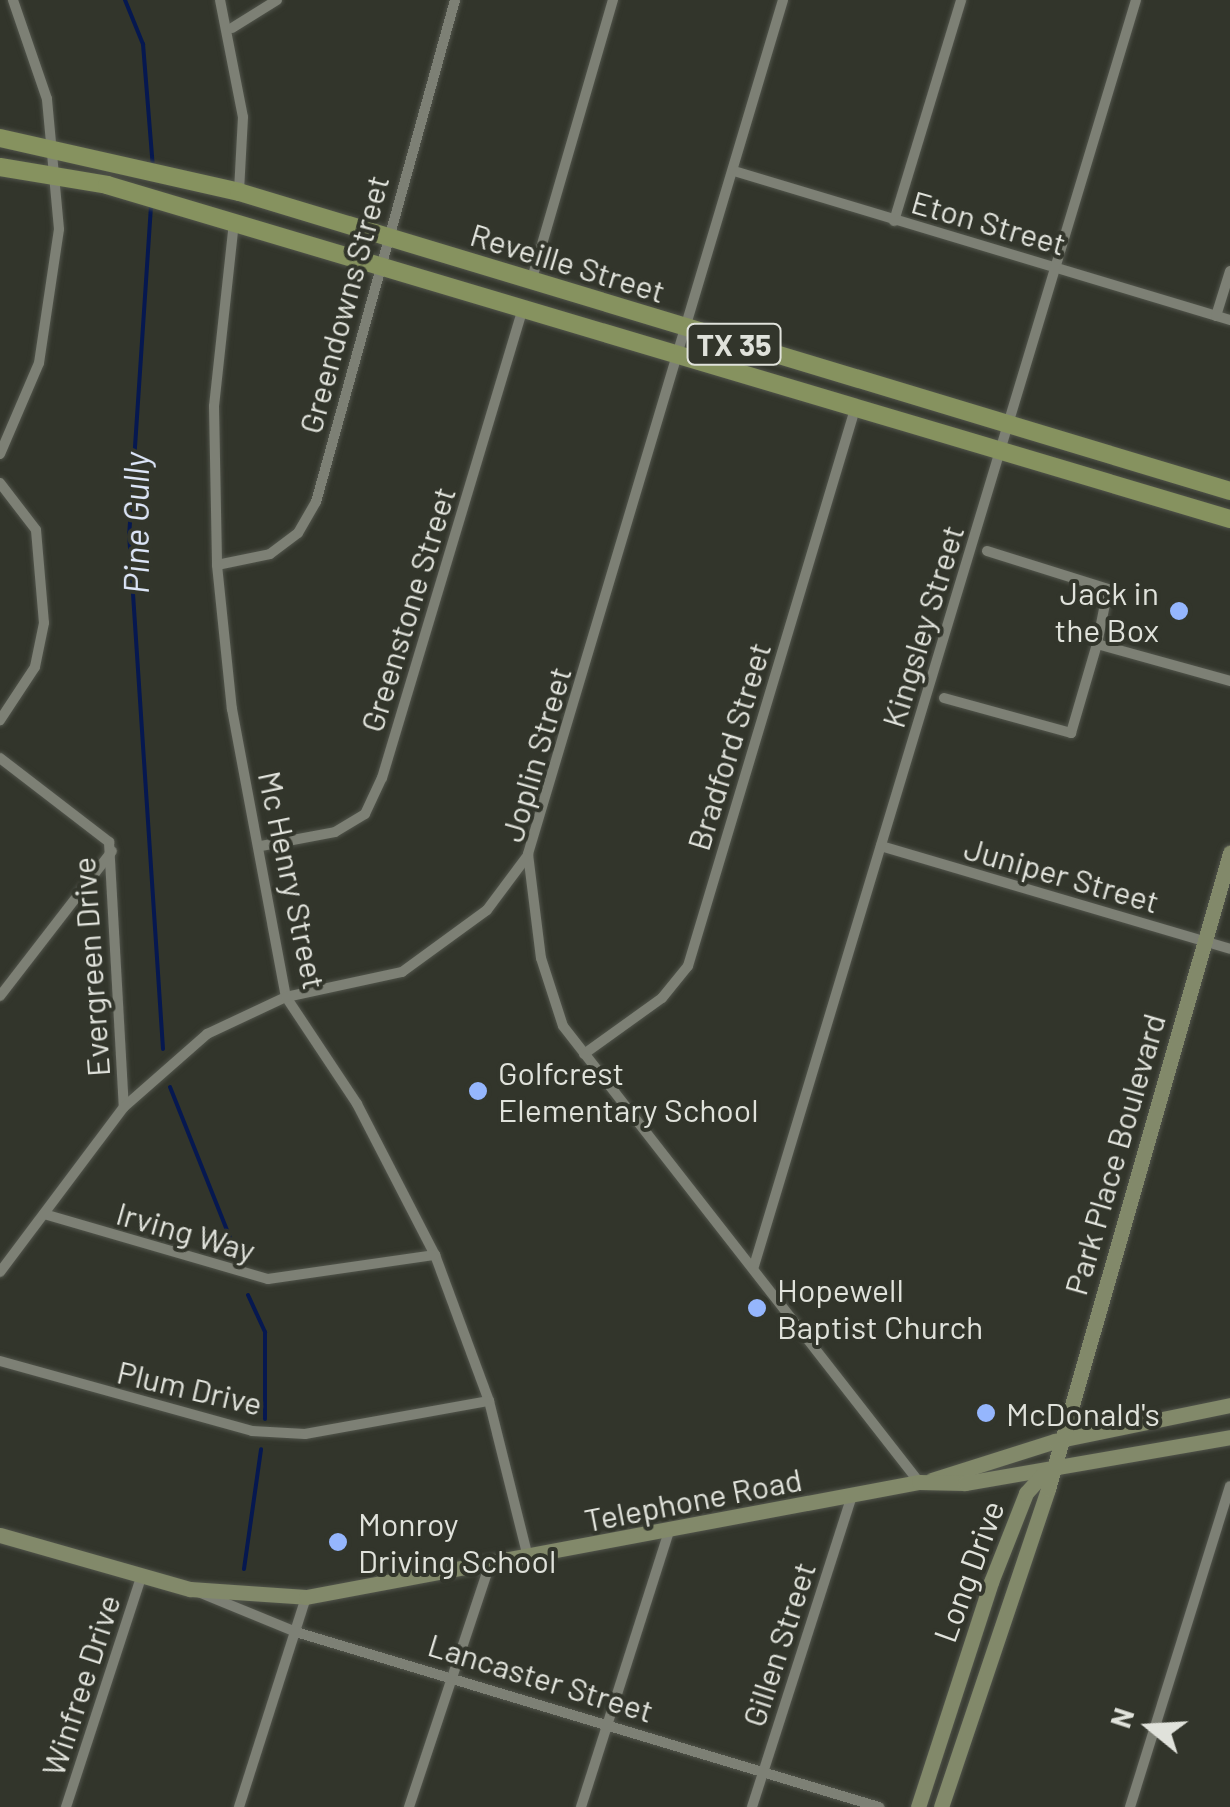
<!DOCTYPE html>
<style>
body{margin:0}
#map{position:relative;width:1230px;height:1807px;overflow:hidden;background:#32352b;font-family:Barlow,sans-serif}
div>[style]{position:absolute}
.stream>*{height:4px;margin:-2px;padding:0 2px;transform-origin:2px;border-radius:2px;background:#061850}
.roads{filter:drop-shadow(0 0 2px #51544b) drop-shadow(0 0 2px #51544b)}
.minor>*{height:10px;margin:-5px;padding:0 5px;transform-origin:5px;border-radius:5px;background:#7d8075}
.secondary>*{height:15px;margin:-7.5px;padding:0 7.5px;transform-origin:7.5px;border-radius:7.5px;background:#82896a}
.primary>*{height:18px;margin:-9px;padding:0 9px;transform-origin:9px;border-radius:9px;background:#86925f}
.dots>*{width:28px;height:28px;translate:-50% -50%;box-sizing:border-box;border:5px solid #32352b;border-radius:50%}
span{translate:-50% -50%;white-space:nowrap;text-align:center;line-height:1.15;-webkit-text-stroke:8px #32352b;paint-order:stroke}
.shield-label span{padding:2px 8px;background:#32352b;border:2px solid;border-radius:8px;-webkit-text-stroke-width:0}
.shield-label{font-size:30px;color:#e0e2db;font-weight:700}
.street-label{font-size:32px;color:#e0e2db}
.poi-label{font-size:32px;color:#e0e2db}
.right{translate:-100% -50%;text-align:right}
.left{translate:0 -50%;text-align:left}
.water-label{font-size:35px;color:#dce5f7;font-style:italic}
.north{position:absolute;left:1100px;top:1677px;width:100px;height:100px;-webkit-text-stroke:8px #32352b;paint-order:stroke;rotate:288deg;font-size:28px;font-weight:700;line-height:40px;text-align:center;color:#e0e2db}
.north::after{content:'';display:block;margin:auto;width:35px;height:45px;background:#e0e2db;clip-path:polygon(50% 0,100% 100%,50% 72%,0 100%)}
</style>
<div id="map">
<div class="stream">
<div style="left:125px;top:0;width:48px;rotate:67.8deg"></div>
<div style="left:143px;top:44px;width:123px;rotate:85.4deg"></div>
<div style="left:151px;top:206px;width:328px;rotate:93.8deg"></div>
<div style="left:129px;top:533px;width:517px;rotate:86.23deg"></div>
<div style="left:170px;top:1087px;width:186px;rotate:68.3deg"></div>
<div style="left:248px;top:1295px;width:41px;rotate:65.3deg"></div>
<div style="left:265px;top:1332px;width:87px;rotate:90deg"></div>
<div style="left:244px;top:1569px;width:121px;rotate:-81.9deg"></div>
</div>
<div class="roads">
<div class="minor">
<div style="left:220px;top:0;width:119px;rotate:78.9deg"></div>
<div style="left:243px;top:117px;width:75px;rotate:93.1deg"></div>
<div style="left:783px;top:0;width:891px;rotate:106.63deg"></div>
<div style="left:528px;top:854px;width:105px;rotate:82.9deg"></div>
<div style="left:541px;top:958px;width:71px;rotate:72.1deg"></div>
<div style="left:563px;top:1026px;width:579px;rotate:52.02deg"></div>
<div style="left:232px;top:28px;width:53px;rotate:-31.9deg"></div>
<div style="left:734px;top:171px;width:518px;rotate:16.72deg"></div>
<div style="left:894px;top:221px;width:231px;rotate:-73.1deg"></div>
<div style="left:234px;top:222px;width:185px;rotate:96.2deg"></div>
<div style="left:214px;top:406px;width:159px;rotate:88.9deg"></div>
<div style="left:217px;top:565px;width:145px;rotate:84.1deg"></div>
<div style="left:232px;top:709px;width:293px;rotate:79.4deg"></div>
<div style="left:286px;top:997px;width:128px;rotate:56.4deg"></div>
<div style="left:357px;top:1104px;width:170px;rotate:62.7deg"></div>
<div style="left:435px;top:1255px;width:156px;rotate:69.7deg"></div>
<div style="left:489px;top:1401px;width:162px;rotate:76deg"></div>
<div style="left:531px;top:282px;width:294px;rotate:-73.8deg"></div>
<div style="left:1216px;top:316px;width:47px;rotate:-72.7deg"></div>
<div style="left:0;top:454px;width:99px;rotate:-66.8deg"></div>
<div style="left:39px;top:363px;width:135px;rotate:-81.5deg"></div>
<div style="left:59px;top:229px;width:131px;rotate:-95.3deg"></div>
<div style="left:47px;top:99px;width:105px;rotate:-109deg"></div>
<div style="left:0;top:483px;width:59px;rotate:52.5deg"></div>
<div style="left:36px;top:530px;width:93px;rotate:85.1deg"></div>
<div style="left:44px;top:623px;width:45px;rotate:101.6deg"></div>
<div style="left:35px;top:667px;width:64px;rotate:123.4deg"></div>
<div style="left:987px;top:551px;width:127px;rotate:17.4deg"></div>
<div style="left:1108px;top:589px;width:56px;rotate:101.3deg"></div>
<div style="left:217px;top:565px;width:54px;rotate:-11.7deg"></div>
<div style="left:270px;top:554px;width:35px;rotate:-37deg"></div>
<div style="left:298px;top:533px;width:36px;rotate:-60deg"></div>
<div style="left:316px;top:502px;width:521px;rotate:-74.52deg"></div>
<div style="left:944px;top:698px;width:132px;rotate:15.4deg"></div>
<div style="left:1071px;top:733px;width:93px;rotate:-73.7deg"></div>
<div style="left:1097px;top:644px;width:138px;rotate:15.5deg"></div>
<div style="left:0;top:758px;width:138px;rotate:37.6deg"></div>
<div style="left:109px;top:842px;width:265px;rotate:86.8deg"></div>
<div style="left:261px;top:846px;width:75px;rotate:-10.7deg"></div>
<div style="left:335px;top:832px;width:35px;rotate:-31deg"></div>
<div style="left:365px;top:814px;width:40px;rotate:-65deg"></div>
<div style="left:382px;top:778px;width:490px;rotate:-73.3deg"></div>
<div style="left:881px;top:846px;width:364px;rotate:16.4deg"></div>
<div style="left:0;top:996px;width:183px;rotate:-52.3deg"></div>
<div style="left:584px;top:1054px;width:96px;rotate:-35.7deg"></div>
<div style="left:662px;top:998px;width:41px;rotate:-50.9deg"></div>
<div style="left:688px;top:966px;width:581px;rotate:-73.31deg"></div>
<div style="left:44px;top:1214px;width:233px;rotate:16.2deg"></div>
<div style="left:268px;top:1279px;width:169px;rotate:-8.2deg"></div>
<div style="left:754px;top:1266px;width:1322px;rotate:-73.21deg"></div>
<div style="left:0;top:1272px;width:206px;rotate:-53.1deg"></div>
<div style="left:124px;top:1107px;width:111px;rotate:-41.3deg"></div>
<div style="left:207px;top:1034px;width:87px;rotate:-25.1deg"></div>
<div style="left:286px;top:997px;width:119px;rotate:-12.2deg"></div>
<div style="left:402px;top:972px;width:105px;rotate:-36.1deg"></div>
<div style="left:487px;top:910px;width:69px;rotate:-53.3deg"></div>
<div style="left:0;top:1361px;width:262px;rotate:15.5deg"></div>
<div style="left:252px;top:1431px;width:53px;rotate:3.2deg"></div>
<div style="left:305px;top:1434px;width:187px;rotate:-10.2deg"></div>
<div style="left:196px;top:1591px;width:108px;rotate:22.3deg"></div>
<div style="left:296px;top:1632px;width:609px;rotate:16.71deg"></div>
<div style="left:66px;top:1807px;width:241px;rotate:-71.9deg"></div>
<div style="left:239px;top:1807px;width:220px;rotate:-72.3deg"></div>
<div style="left:409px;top:1807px;width:251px;rotate:-71.6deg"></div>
<div style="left:581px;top:1807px;width:290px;rotate:-72.3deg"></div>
<div style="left:752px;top:1807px;width:327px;rotate:-72.2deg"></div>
<div style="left:1130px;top:1807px;width:336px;rotate:-72.7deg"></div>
</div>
<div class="secondary">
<div style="left:932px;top:1480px;width:129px;rotate:-17.6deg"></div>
<div style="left:1055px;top:1441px;width:179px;rotate:-11.6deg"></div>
<div style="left:0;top:1535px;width:198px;rotate:15.9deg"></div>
<div style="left:190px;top:1589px;width:116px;rotate:3.9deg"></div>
<div style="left:306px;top:1597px;width:624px;rotate:-10.63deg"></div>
<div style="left:919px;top:1482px;width:46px;rotate:1.2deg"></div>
<div style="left:965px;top:1483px;width:269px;rotate:-9.8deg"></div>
<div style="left:918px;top:1807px;width:237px;rotate:-72deg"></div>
<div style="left:991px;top:1582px;width:96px;rotate:-68.5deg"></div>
<div style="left:1026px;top:1493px;width:31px;rotate:-48deg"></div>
<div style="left:941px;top:1807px;width:336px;rotate:-71.4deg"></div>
<div style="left:1048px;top:1489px;width:662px;rotate:-74.03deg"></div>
</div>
<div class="primary">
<div style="left:0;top:138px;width:245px;rotate:12.7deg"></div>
<div style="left:239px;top:192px;width:1035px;rotate:16.79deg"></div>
<div style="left:0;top:167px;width:109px;rotate:9.5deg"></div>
<div style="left:107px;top:185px;width:1172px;rotate:16.56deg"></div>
</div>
</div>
<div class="dots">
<div style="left:1179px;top:611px;background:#95b6fd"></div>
<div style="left:478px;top:1091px;background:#95b6fd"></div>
<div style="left:757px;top:1308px;background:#95b6fd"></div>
<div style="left:986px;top:1413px;background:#95b6fd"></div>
<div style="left:338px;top:1542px;background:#95b6fd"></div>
</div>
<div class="shield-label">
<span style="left:734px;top:344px">TX 35</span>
</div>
<div class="street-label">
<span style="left:989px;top:222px;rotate:16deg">Eton Street</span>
<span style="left:568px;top:262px;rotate:17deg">Reveille Street</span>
<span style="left:343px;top:304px;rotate:-75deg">Greendowns Street</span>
<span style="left:407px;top:609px;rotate:-73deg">Greenstone Street</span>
<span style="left:922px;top:626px;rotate:-73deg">Kingsley Street</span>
<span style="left:728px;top:746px;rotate:-73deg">Bradford Street</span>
<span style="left:535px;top:754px;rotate:-74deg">Joplin Street</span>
<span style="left:1062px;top:874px;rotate:16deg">Juniper Street</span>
<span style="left:293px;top:880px;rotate:78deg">Mc Henry Street</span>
<span style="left:90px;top:967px;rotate:-94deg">Evergreen Drive</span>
<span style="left:1114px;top:1154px;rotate:-74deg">Park Place Boulevard</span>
<span style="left:186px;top:1231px;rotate:16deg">Irving Way</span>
<span style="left:190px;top:1387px;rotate:13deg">Plum Drive</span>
<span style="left:693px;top:1499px;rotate:-11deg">Telephone Road</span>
<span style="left:968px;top:1571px;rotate:-70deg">Long Drive</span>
<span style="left:778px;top:1644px;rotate:-72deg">Gillen Street</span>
<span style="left:541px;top:1677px;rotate:17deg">Lancaster Street</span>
<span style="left:80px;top:1685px;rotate:-72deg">Winfree Drive</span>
</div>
<div class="poi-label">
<span class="right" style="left:1159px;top:611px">Jack in<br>the Box</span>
<span class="left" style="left:498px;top:1091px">Golfcrest<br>Elementary School</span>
<span class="left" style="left:777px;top:1308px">Hopewell<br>Baptist Church</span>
<span class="left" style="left:1006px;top:1413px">McDonald's</span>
<span class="left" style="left:358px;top:1542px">Monroy<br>Driving School</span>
</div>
<div class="water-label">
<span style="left:135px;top:523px;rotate:-90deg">Pine Gully</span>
</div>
<div class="north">N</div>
</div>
